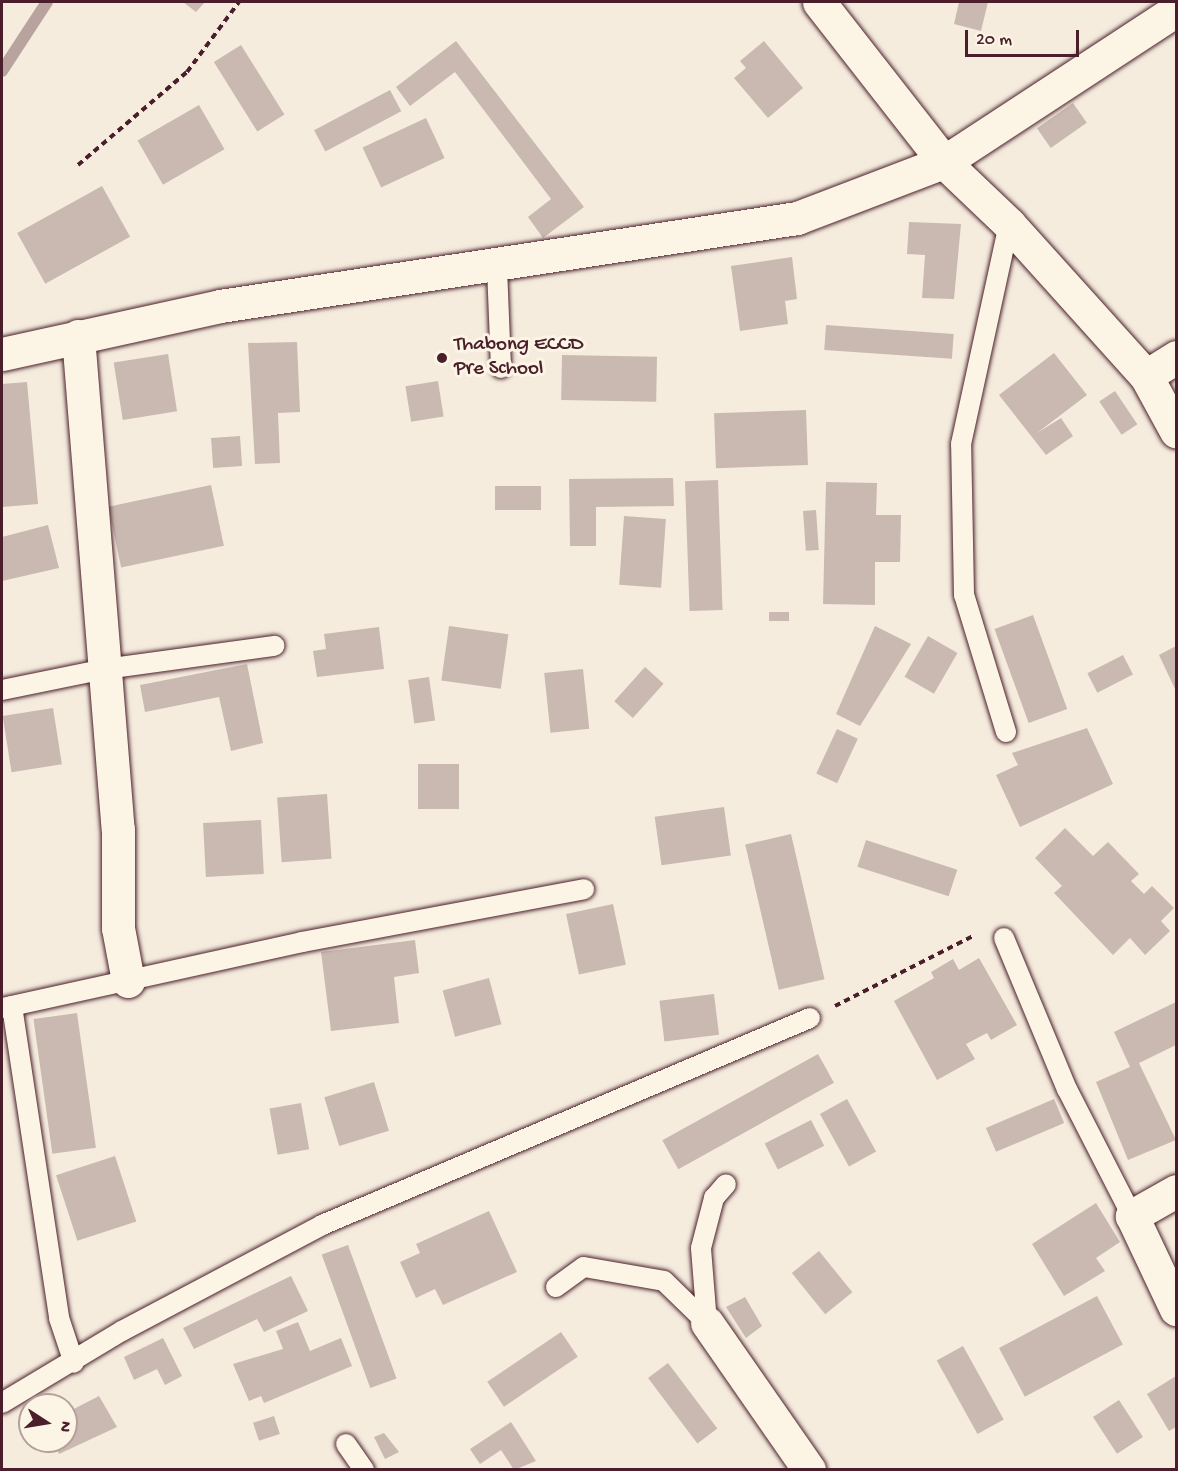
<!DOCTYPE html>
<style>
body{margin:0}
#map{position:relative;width:1178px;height:1471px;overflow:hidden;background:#f5ecde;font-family:"Gochi Hand",sans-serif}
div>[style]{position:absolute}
.stream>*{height:12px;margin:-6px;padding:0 6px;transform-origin:6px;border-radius:6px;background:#b8a39e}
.building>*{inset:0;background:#cab9b1;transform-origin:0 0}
.path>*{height:4px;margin-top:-2px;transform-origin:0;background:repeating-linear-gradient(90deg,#4a1f2b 0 6px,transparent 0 10.5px)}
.roads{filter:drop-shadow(0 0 2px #4a1f2b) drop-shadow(0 0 2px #4a1f2b)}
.lane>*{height:20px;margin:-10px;padding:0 10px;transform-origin:10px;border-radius:10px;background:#fcf5e5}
.street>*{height:33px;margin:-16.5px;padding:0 16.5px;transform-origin:16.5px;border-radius:16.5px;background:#fcf5e5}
.dots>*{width:16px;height:16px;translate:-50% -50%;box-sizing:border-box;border:3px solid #fcf5e5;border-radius:50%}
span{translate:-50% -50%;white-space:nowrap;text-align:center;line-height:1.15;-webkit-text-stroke:6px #fcf5e5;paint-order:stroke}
.poi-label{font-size:21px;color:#4a1f2b}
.left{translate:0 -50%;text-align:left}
.frame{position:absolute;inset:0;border:3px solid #4a1f2b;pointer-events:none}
.north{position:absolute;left:18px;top:1393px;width:60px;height:60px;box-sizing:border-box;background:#fcf5e5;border:2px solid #b59f9b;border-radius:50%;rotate:102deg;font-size:16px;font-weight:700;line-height:24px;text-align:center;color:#4a1f2b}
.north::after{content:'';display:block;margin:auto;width:21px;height:27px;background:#4a1f2b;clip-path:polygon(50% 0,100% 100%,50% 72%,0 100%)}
.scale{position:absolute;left:965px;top:30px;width:114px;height:27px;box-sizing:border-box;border:3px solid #4a1f2b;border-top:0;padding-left:8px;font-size:18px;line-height:21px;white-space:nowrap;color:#4a1f2b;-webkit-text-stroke:4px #fcf5e5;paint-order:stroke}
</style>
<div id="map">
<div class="stream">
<div style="left:2px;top:71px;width:82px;rotate:-56.9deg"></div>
</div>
<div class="building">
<div style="clip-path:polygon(183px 2px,205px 2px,196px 12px)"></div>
<div style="clip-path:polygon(959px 2px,988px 2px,981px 31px,954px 24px)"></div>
<div style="clip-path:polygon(456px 41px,584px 207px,543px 238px,528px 217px,551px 199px,455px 72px,410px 106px,396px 87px)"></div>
<div style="clip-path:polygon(764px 41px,803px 88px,768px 118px,734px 78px,746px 68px,740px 61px)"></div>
<div style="left:241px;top:45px;width:82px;height:32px;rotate:58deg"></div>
<div style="left:390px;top:90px;width:24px;height:86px;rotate:62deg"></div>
<div style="left:1073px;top:103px;width:24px;height:44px;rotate:55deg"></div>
<div style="left:199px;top:105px;width:51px;height:71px;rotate:60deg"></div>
<div style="left:426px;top:118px;width:44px;height:70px;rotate:65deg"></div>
<div style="left:102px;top:186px;width:58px;height:97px;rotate:61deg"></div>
<div style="clip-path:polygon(909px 222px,961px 224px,954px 299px,922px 298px,925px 255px,907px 254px)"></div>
<div style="clip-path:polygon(792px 257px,797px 299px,785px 301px,788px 324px,740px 331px,731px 266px)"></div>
<div style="left:826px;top:325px;width:128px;height:25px;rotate:4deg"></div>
<div style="clip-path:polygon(297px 342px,300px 412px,278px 413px,280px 463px,255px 464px,248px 343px)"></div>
<div style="clip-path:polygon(1054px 353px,1087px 395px,1037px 433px,1061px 418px,1073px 436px,1046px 455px,999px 395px)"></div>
<div style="left:168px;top:354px;width:58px;height:55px;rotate:81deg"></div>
<div style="left:562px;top:355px;width:95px;height:45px;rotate:1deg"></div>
<div style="left:438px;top:381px;width:36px;height:33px;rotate:81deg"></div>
<div style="clip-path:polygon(27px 382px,38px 504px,2px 507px,2px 384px)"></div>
<div style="left:1115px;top:391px;width:40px;height:19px;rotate:56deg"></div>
<div style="left:806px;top:410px;width:55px;height:92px;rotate:88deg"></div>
<div style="left:240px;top:436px;width:30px;height:29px;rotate:86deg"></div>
<div style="clip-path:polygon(673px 478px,674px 506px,596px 507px,596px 546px,570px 546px,569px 479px)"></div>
<div style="left:718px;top:480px;width:130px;height:33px;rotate:88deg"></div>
<div style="clip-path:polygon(826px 482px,877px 483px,876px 515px,901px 515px,900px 562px,875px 562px,875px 605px,823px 604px)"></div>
<div style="left:211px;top:485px;width:62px;height:105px;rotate:78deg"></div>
<div style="left:495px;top:486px;width:46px;height:24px"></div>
<div style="left:816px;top:510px;width:40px;height:13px;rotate:86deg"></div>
<div style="left:624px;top:516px;width:42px;height:69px;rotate:4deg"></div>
<div style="clip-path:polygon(48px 525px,59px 568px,2px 581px,2px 537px)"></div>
<div style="left:769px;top:612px;width:20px;height:9px"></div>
<div style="left:1033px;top:615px;width:100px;height:41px;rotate:70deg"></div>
<div style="left:449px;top:626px;width:60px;height:55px;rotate:8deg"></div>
<div style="clip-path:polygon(875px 626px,911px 644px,860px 726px,836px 714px)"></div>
<div style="clip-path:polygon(379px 627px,384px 669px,317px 677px,313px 651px,326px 649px,324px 634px)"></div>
<div style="left:928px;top:636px;width:34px;height:47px;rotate:30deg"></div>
<div style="clip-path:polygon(1176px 646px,1176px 691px,1159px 655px)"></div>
<div style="left:1123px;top:655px;width:22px;height:40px;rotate:63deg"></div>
<div style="clip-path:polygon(247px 664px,263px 743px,231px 751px,219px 697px,145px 712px,140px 685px)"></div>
<div style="left:645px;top:667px;width:25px;height:46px;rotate:42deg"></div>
<div style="left:583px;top:669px;width:60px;height:39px;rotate:84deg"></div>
<div style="left:429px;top:677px;width:44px;height:21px;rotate:82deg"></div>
<div style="left:53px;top:708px;width:57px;height:51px;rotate:81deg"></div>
<div style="clip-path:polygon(1087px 728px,1113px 784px,1020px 827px,996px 775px,1018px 765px,1012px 753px)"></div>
<div style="left:837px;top:729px;width:23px;height:49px;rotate:25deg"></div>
<div style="left:418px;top:764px;width:41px;height:45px"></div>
<div style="left:327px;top:794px;width:65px;height:50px;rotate:86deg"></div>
<div style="left:724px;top:807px;width:49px;height:70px;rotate:82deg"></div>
<div style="left:261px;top:820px;width:54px;height:58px;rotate:87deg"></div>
<div style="clip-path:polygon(1065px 828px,1093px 856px,1108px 842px,1139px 874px,1131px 881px,1144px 894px,1152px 886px,1174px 908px,1161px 921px,1170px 931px,1145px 955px,1130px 938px,1113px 955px,1054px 893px,1062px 886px,1035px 858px)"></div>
<div style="left:791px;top:834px;width:149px;height:47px;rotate:77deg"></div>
<div style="left:866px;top:840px;width:96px;height:28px;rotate:18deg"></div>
<div style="left:613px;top:904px;width:62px;height:48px;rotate:78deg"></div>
<div style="clip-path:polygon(415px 940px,419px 973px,394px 977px,399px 1023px,331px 1031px,321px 952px)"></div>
<div style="clip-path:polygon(979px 958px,1017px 1025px,991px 1040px,987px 1033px,966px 1044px,975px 1059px,937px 1080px,894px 1001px,934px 978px,931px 972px,953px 959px,959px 970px)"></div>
<div style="left:489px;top:978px;width:48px;height:48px;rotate:75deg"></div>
<div style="left:714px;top:994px;width:41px;height:55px;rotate:83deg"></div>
<div style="clip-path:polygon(1176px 1002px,1176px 1045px,1139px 1063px,1176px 1140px,1128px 1160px,1096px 1082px,1130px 1067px,1114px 1032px)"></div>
<div style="left:77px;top:1013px;width:136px;height:44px;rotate:82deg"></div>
<div style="left:818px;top:1054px;width:33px;height:178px;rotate:61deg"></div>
<div style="left:374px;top:1082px;width:51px;height:52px;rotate:73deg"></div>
<div style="left:847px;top:1099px;width:60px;height:31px;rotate:61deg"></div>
<div style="left:1054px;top:1099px;width:26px;height:74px;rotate:67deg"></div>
<div style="left:301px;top:1103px;width:47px;height:32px;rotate:80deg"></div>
<div style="left:811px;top:1120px;width:29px;height:52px;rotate:63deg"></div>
<div style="left:115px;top:1156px;width:69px;height:62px;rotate:72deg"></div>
<div style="clip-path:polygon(1096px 1203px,1120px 1242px,1096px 1258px,1105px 1271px,1064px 1296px,1032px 1244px)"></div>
<div style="clip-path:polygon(489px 1211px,517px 1272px,443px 1305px,435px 1289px,416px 1298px,400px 1262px,420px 1253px,416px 1244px)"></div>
<div style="left:348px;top:1245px;width:142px;height:28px;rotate:70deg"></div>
<div style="left:819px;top:1251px;width:53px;height:35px;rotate:51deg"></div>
<div style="clip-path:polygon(291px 1276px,308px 1311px,264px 1332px,257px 1319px,194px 1349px,183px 1328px)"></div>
<div style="left:1097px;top:1296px;width:55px;height:111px;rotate:62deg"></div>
<div style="clip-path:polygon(745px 1297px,762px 1326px,746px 1338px,726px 1307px)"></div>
<div style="clip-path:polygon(298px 1322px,310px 1351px,341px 1338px,352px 1366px,264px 1403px,261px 1396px,249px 1401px,233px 1364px,283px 1349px,276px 1331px)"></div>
<div style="left:561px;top:1332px;width:30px;height:89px;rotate:56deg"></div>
<div style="clip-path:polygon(163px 1338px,182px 1376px,165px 1385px,157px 1369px,134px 1380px,124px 1357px)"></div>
<div style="left:963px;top:1346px;width:84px;height:30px;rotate:61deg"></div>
<div style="left:668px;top:1363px;width:82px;height:25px;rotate:53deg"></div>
<div style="clip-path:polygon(1176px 1376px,1176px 1427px,1169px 1431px,1147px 1394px)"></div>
<div style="clip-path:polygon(99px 1396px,117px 1427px,59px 1454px,53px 1441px,66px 1441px,66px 1413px)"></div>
<div style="left:1119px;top:1400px;width:44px;height:31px;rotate:57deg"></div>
<div style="left:274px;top:1416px;width:19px;height:22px;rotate:72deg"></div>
<div style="clip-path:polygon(511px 1422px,536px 1461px,514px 1470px,501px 1450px,480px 1464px,470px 1449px)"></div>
<div style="clip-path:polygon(384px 1433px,399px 1452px,385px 1459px,374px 1437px)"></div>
</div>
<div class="path">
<div style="left:78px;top:165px;width:143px;rotate:-40.5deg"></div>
<div style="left:187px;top:72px;width:87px;rotate:-53.4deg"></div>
<div style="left:835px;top:1006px;width:157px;rotate:-26.9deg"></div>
</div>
<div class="roads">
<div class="lane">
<div style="left:497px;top:268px;width:100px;rotate:87.7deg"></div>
<div style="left:2px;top:690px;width:105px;rotate:-11.5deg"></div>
<div style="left:105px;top:669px;width:171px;rotate:-7.8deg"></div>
<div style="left:1006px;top:732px;width:143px;rotate:-107deg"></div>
<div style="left:964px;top:595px;width:151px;rotate:-91.1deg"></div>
<div style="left:961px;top:444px;width:225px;rotate:-77.7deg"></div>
<div style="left:1004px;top:938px;width:164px;rotate:67.4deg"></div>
<div style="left:1067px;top:1089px;width:143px;rotate:62.9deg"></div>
<div style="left:12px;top:1006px;width:316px;rotate:81.4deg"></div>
<div style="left:59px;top:1318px;width:47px;rotate:71.6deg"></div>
<div style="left:2px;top:1008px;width:307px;rotate:-12.4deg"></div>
<div style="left:302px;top:942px;width:287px;rotate:-10.6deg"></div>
<div style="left:556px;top:1287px;width:34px;rotate:-36deg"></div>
<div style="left:584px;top:1267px;width:81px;rotate:9.9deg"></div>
<div style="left:664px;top:1281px;width:60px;rotate:44.3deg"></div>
<div style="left:707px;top:1323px;width:75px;rotate:-94.6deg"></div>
<div style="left:701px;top:1248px;width:52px;rotate:-75.4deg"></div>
<div style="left:714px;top:1198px;width:18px;rotate:-49deg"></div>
<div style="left:2px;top:1403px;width:140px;rotate:-31deg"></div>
<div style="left:122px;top:1331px;width:226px;rotate:-27.9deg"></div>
<div style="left:322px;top:1225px;width:530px;rotate:-22.99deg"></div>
<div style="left:346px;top:1444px;width:32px;rotate:55deg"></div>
</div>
<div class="street">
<div style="left:819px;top:2px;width:203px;rotate:52deg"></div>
<div style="left:944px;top:162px;width:90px;rotate:43.6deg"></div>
<div style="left:1009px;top:224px;width:205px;rotate:48deg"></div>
<div style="left:1146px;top:376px;width:63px;rotate:61.4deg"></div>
<div style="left:78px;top:336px;width:495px;rotate:85.4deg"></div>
<div style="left:118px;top:829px;width:99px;rotate:90deg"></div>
<div style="left:118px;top:928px;width:54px;rotate:79.3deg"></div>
<div style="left:2px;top:354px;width:223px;rotate:-12.4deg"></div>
<div style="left:220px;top:306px;width:584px;rotate:-8.67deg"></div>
<div style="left:797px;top:218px;width:157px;rotate:-20.9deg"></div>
<div style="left:944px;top:162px;width:277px;rotate:-33.2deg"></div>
<div style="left:1146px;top:376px;width:36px;rotate:-32deg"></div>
<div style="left:1176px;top:1191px;width:51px;rotate:150.4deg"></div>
<div style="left:1132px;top:1216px;width:103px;rotate:64.7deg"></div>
<div style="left:707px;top:1323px;width:179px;rotate:55.2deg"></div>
</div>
</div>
<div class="dots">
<div style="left:442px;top:358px;background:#4a1f2b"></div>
</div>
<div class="poi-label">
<span class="left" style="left:454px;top:358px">Thabong ECCD<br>Pre School</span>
</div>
<div class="frame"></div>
<div class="north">N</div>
<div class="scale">20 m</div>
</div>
